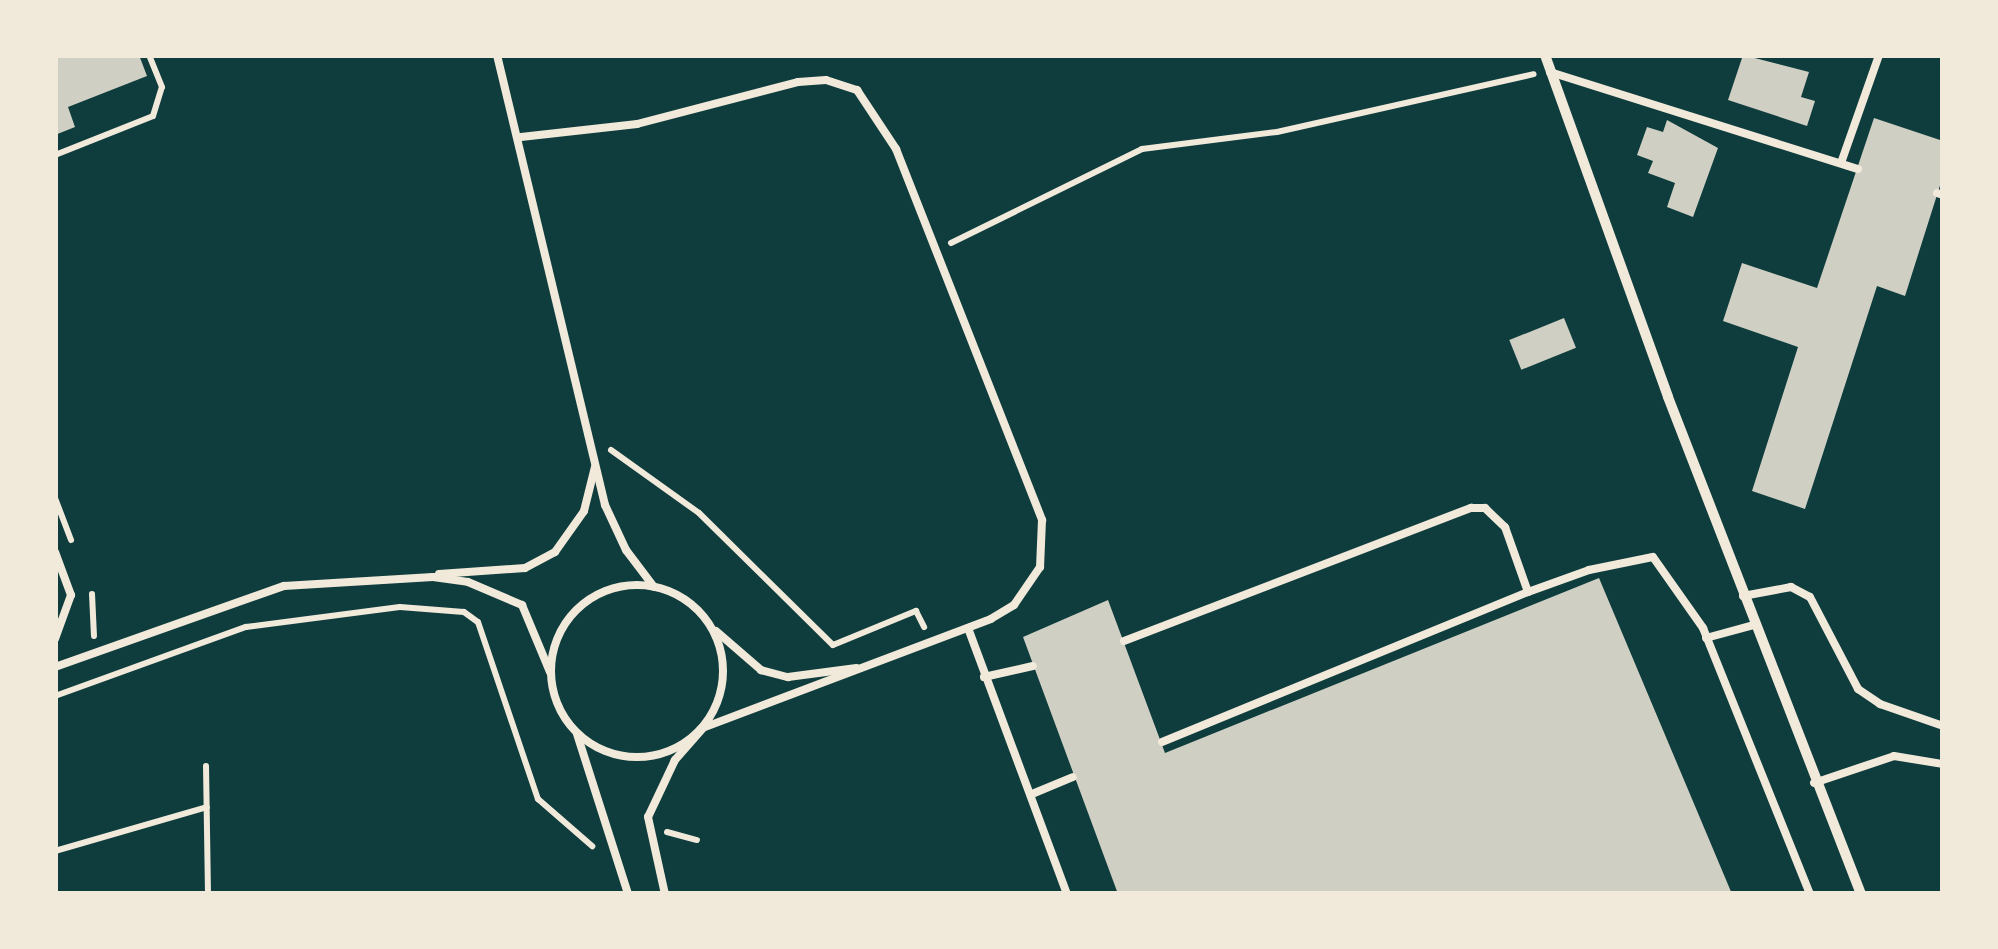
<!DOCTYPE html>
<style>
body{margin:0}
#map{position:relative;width:1998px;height:949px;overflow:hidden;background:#0f3d3e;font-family:"Noto Serif",serif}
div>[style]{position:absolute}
.building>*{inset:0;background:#cfcfc3;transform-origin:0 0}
.path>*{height:6px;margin:-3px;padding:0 3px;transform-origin:3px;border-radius:3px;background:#f1e9da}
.service>*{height:8px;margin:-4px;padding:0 4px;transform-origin:4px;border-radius:4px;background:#f1e9da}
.service>.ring{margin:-4px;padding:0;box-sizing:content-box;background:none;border:8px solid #f1e9da;border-radius:50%}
.minor>*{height:10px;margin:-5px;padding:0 5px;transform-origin:5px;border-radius:5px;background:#f1e9da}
span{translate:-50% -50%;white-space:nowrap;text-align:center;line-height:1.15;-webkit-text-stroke:9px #f1e9da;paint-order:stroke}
.frame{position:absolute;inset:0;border:58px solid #f1e9da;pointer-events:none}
</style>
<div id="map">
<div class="building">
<div style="clip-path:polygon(55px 55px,139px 55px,147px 76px,68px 107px,75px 127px,55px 135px)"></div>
<div style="clip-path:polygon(1743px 55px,1809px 72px,1801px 97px,1815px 101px,1807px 126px,1728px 100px)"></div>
<div style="clip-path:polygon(1874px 118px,1943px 141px,1943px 176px,1905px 296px,1877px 286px,1805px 509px,1752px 491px,1798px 347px,1723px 321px,1742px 263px,1817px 288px)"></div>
<div style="clip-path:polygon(1667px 120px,1718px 148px,1693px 217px,1667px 207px,1675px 183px,1648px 173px,1653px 161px,1637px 155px,1647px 127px,1663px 132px)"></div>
<div style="left:1564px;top:318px;width:32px;height:59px;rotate:68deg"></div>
<div style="clip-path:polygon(1599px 578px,1732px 894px,1118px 894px,1023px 637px,1108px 600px,1165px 753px)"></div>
</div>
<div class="path">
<div style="left:55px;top:155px;width:105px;rotate:-21.7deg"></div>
<div style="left:153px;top:116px;width:30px;rotate:-73deg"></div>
<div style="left:162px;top:87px;width:35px;rotate:-112deg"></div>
<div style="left:951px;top:243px;width:213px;rotate:-26.2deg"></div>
<div style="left:1142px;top:149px;width:136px;rotate:-7.2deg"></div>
<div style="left:1277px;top:132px;width:263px;rotate:-12.7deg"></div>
<div style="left:611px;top:450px;width:108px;rotate:35.6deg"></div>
<div style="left:699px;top:513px;width:188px;rotate:44.6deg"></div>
<div style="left:833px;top:645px;width:90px;rotate:-22.3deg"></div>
<div style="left:916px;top:611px;width:18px;rotate:63deg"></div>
<div style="left:55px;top:498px;width:45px;rotate:69.1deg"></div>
<div style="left:92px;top:594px;width:42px;rotate:87.3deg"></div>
<div style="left:55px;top:696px;width:203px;rotate:-19.9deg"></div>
<div style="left:246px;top:627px;width:155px;rotate:-7.4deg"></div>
<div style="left:400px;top:607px;width:64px;rotate:4.5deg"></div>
<div style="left:464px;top:612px;width:17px;rotate:36deg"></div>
<div style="left:478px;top:622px;width:187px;rotate:71.3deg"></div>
<div style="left:538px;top:799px;width:72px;rotate:41deg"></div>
<div style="left:206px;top:766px;width:128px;rotate:89.1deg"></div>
<div style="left:667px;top:832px;width:31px;rotate:15deg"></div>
<div style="left:55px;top:851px;width:158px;rotate:-16.1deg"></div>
</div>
<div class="service">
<div style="left:497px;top:55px;width:463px;rotate:76.5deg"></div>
<div style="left:605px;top:505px;width:50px;rotate:65deg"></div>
<div style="left:626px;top:550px;width:46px;rotate:52.9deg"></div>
<div style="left:1550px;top:72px;width:323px;rotate:17.5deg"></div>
<div style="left:521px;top:137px;width:117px;rotate:-6.4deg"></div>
<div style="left:637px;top:124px;width:166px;rotate:-14.6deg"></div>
<div style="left:798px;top:82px;width:28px;rotate:-4deg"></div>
<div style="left:826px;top:80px;width:33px;rotate:18deg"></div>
<div style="left:857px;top:90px;width:71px;rotate:56.5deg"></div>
<div style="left:896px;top:149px;width:399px;rotate:68.5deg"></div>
<div style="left:1042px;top:520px;width:47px;rotate:92.4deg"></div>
<div style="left:1040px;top:567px;width:46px;rotate:124.4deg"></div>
<div style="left:1014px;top:605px;width:27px;rotate:149deg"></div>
<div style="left:991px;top:619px;width:308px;rotate:159.3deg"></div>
<div style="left:703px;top:728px;width:43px;rotate:131.2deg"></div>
<div style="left:675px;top:760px;width:63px;rotate:115.3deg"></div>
<div style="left:648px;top:817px;width:79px;rotate:77.6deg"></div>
<div style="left:1841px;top:163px;width:114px;rotate:-70.6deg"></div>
<div style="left:1937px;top:193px;width:6px;rotate:18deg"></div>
<div style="left:55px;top:552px;width:46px;rotate:69.6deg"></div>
<div style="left:71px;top:595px;width:47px;rotate:110deg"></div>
<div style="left:439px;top:574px;width:86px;rotate:-4deg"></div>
<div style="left:525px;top:568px;width:34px;rotate:-28deg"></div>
<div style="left:555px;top:552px;width:50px;rotate:-54.7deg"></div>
<div style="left:584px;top:511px;width:45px;rotate:-76deg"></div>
<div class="ring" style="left:551px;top:585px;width:164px;height:164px"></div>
<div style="left:1743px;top:596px;width:49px;rotate:-10.6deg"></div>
<div style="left:1791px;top:587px;width:21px;rotate:28deg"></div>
<div style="left:1810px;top:597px;width:104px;rotate:62.4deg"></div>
<div style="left:1858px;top:689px;width:27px;rotate:34deg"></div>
<div style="left:1880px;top:704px;width:67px;rotate:19.2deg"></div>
<div style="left:968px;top:628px;width:284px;rotate:69.6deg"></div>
<div style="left:716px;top:631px;width:60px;rotate:40.9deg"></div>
<div style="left:761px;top:670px;width:28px;rotate:15deg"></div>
<div style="left:788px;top:677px;width:69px;rotate:-7.5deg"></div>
<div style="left:1706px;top:638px;width:50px;rotate:-15.2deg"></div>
<div style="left:1124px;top:641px;width:372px;rotate:-21deg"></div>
<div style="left:1471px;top:508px;width:14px"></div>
<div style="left:1485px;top:508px;width:28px;rotate:44deg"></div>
<div style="left:1505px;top:527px;width:69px;rotate:70.5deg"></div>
<div style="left:1528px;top:592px;width:65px;rotate:-19.8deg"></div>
<div style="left:1589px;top:570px;width:65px;rotate:-11.5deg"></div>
<div style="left:1653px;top:557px;width:87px;rotate:54.8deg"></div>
<div style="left:1703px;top:628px;width:287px;rotate:68.1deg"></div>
<div style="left:55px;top:667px;width:243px;rotate:-19.5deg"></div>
<div style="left:284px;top:586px;width:149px;rotate:-3.5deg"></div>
<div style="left:433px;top:577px;width:35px;rotate:8deg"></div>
<div style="left:468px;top:582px;width:59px;rotate:23.1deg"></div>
<div style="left:522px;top:605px;width:73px;rotate:67.3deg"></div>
<div style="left:984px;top:677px;width:50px;rotate:-12.7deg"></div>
<div style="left:577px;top:734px;width:168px;rotate:72.3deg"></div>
<div style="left:1162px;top:742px;width:396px;rotate:-22.3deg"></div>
<div style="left:1814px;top:783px;width:84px;rotate:-18.6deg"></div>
<div style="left:1894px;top:756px;width:50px;rotate:9.3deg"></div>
<div style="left:1032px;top:794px;width:44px;rotate:-22.5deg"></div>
</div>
<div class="minor">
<div style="left:1545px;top:55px;width:363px;rotate:70.2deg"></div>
<div style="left:1668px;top:397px;width:533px;rotate:68.78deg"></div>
</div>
<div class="frame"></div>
</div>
